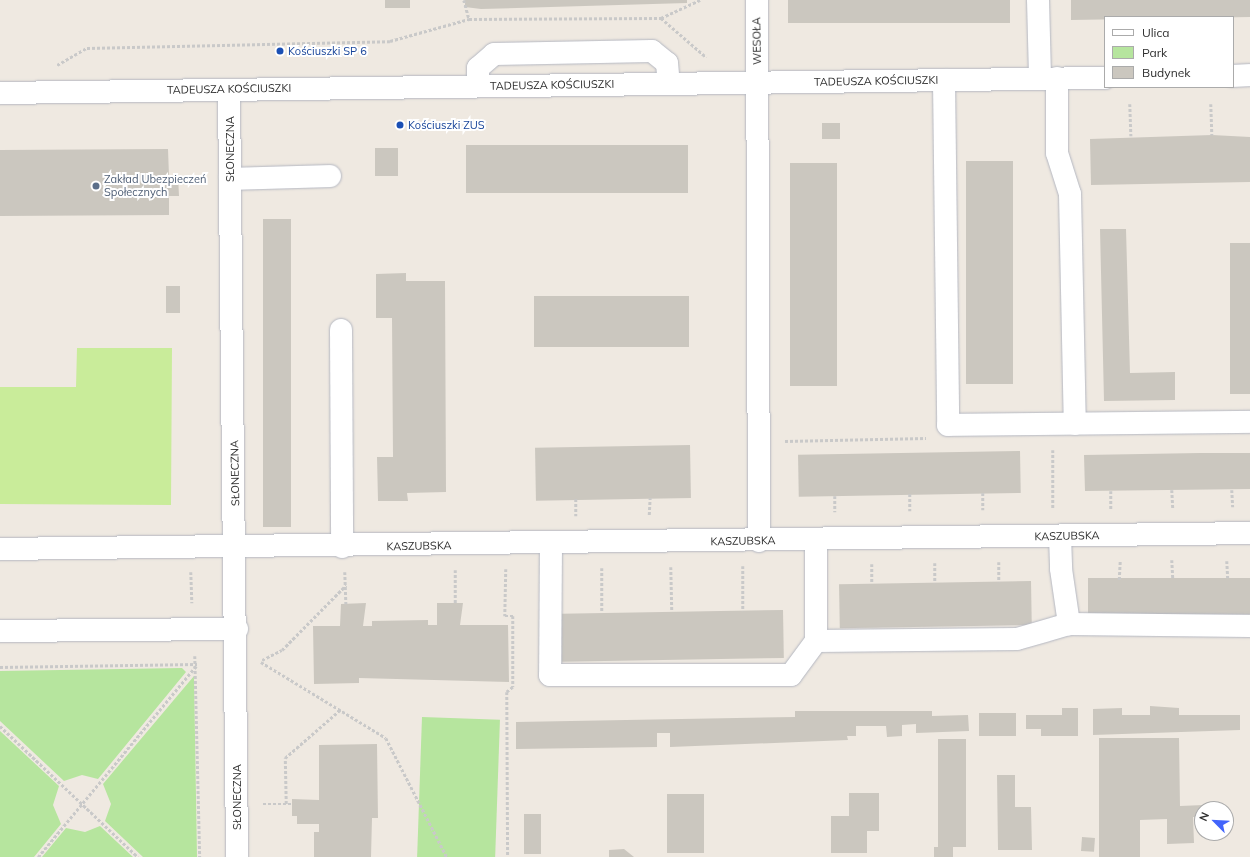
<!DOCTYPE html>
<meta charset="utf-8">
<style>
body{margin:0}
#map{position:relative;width:1250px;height:857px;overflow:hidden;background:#efe9e1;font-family:Mulish,sans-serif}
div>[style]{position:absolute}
.green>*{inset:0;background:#b6e59e;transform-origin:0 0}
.pitch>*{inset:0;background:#c9ec9a}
.building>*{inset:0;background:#cbc7bf;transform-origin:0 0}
.path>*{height:2.5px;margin-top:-1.25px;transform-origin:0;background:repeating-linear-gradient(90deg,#c9c9c9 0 3px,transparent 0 5px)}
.roads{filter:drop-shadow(0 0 1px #b4b7c1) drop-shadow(0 0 1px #b4b7c1)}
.minor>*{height:22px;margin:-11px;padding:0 11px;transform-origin:11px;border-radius:11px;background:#fff}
.dots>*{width:11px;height:11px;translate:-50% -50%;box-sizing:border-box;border:2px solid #fff;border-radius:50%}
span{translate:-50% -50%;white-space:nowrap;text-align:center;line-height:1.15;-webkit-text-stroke:4px #fff;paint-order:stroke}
.street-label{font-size:11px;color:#2e2e2e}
.transit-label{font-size:11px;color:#164399}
.left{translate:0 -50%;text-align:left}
.service-label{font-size:11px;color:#4e5e75}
.legend{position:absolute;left:1104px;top:16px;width:130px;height:72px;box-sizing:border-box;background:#fff;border:1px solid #ababab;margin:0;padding:5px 7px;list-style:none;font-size:12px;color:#2e2e2e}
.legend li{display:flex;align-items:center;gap:8px;height:20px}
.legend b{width:20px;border:1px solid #ababab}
.north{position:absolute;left:1194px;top:801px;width:40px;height:40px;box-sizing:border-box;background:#fff;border:1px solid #ababab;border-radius:50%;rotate:294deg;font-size:11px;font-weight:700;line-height:16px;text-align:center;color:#2e2e2e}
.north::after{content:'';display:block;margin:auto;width:14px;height:18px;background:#4264fb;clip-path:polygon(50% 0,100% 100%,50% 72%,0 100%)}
</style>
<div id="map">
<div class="green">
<div style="clip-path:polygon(182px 668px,186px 672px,98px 779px,82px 775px,64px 781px,0 721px,0 671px)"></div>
<div style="clip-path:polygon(194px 676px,197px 857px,143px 857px,105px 821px,111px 804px,103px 784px)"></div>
<div style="left:422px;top:717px;width:78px;height:140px;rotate:2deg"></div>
<div style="clip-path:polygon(0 731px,59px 786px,53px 805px,61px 824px,34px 857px,0 857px)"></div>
<div style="clip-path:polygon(100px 826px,133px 857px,42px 857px,66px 828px,85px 832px)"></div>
</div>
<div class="pitch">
<div style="clip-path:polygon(77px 348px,172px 348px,171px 505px,0 504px,0 387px,76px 387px)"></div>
</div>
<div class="building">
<div style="left:385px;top:0;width:25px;height:8px"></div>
<div style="clip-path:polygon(465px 0,687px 0,687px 3px,481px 9px,465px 7px)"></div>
<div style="left:788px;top:0;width:222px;height:23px"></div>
<div style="clip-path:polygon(1071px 0,1250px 0,1250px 17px,1071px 20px)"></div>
<div style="left:822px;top:123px;width:18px;height:16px"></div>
<div style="clip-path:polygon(1212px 135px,1250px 137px,1250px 182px,1091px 185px,1090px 139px)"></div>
<div style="left:688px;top:145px;width:48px;height:222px;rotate:90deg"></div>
<div style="left:375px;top:148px;width:23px;height:28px"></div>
<div style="clip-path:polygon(168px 149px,169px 176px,178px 176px,179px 196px,169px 196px,169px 215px,0 216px,0 150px)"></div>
<div style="left:966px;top:161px;width:47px;height:223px"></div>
<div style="left:790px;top:163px;width:47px;height:223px"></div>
<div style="left:263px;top:219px;width:28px;height:308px"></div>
<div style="clip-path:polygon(1100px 229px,1126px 229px,1130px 373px,1175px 372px,1175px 400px,1104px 401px)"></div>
<div style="left:1230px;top:243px;width:20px;height:151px"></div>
<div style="clip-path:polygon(406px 273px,406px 281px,445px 281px,446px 492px,407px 493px,408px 501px,378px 501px,377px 457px,393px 457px,392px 318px,376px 318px,376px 274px)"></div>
<div style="left:166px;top:286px;width:14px;height:27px"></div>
<div style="left:689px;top:296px;width:51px;height:155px;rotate:90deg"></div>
<div style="left:690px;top:445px;width:53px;height:155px;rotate:89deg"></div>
<div style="left:1020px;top:451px;width:42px;height:222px;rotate:89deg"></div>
<div style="clip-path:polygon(1200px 453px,1250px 453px,1250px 489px,1085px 491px,1084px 455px)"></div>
<div style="left:1250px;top:578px;width:36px;height:162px;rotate:90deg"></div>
<div style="left:1031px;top:581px;width:44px;height:192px;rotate:89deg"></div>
<div style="clip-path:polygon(366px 603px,363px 626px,372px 626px,372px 621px,428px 620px,428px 625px,437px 625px,437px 603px,463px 603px,460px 625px,508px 625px,509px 682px,359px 678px,359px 683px,314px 684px,313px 626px,340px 626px,341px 604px)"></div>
<div style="left:783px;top:610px;width:48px;height:222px;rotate:89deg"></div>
<div style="clip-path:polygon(1150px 706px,1179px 708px,1179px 715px,1240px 715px,1240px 730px,1093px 735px,1093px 709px,1122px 708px,1122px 715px,1150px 715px)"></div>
<div style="clip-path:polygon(1062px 708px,1078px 708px,1078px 736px,1041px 736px,1041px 729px,1026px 729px,1026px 715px,1062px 715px)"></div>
<div style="clip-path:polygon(795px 711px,932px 711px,932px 716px,968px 715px,969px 731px,916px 733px,916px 724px,902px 725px,902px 736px,887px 737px,886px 726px,856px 726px,856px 736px,847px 736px,848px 740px,670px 747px,670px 733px,657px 733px,657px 747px,516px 749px,516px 722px,795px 717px)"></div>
<div style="left:979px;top:713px;width:37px;height:23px"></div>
<div style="clip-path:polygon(1099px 738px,1179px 738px,1180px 806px,1204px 805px,1202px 817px,1193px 817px,1194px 843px,1167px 844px,1167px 819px,1140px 820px,1140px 857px,1099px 857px)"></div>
<div style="clip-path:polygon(938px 739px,966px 739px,966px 847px,953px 847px,953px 857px,934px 857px,934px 847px,938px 847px)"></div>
<div style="clip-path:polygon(377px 744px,378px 818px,372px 818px,371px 857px,314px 857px,314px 832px,319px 832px,319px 824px,297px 824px,297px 816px,292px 816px,292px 799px,319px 800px,319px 745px)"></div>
<div style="clip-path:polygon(997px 775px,1015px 775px,1015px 807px,1031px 807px,1032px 850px,998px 850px)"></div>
<div style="clip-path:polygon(849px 793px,879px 793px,879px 831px,867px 831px,867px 853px,831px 853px,831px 816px,849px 816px)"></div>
<div style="left:667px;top:794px;width:37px;height:59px"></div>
<div style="left:541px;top:814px;width:40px;height:17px;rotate:90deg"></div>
<div style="left:1082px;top:837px;width:13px;height:14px;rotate:4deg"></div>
<div style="clip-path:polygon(624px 849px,634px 857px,609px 857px,609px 850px)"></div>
</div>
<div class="path">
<div style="left:464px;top:0;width:20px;rotate:75deg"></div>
<div style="left:661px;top:18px;width:43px;rotate:-24.8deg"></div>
<div style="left:57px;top:65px;width:34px;rotate:-30deg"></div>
<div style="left:87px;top:48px;width:303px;rotate:-1.3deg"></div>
<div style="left:390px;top:41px;width:82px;rotate:-15.6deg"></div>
<div style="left:469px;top:19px;width:192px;rotate:-0.3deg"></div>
<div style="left:661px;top:18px;width:60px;rotate:40.9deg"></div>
<div style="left:1130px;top:104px;width:32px;rotate:88deg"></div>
<div style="left:1211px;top:104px;width:31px;rotate:88deg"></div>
<div style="left:785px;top:441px;width:141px;rotate:-1.2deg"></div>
<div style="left:1053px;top:450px;width:59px;rotate:90deg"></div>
<div style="left:1172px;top:490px;width:18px;rotate:87deg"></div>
<div style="left:1232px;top:490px;width:17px;rotate:87deg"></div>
<div style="left:1111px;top:491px;width:18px;rotate:90deg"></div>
<div style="left:983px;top:493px;width:17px;rotate:90deg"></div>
<div style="left:910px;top:494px;width:17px;rotate:90deg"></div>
<div style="left:835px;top:496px;width:16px;rotate:90deg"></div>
<div style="left:576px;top:499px;width:17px;rotate:90deg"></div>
<div style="left:649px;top:515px;width:17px;rotate:-87deg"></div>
<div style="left:1172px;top:560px;width:19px;rotate:87deg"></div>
<div style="left:1227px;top:561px;width:17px;rotate:87deg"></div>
<div style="left:999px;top:562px;width:20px;rotate:90deg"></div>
<div style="left:935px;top:563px;width:20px;rotate:90deg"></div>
<div style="left:872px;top:564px;width:19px;rotate:90deg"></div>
<div style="left:743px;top:566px;width:45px;rotate:90deg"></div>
<div style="left:671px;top:567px;width:44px;rotate:88.7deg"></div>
<div style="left:602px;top:568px;width:44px;rotate:90deg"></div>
<div style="left:506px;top:569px;width:47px;rotate:91.2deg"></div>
<div style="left:505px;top:616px;width:8px"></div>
<div style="left:513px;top:616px;width:71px;rotate:90deg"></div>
<div style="left:513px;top:687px;width:8px;rotate:140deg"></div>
<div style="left:507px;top:692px;width:165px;rotate:89.7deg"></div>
<div style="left:191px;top:572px;width:31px;rotate:88deg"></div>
<div style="left:345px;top:572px;width:32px;rotate:88deg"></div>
<div style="left:1119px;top:580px;width:20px;rotate:-87deg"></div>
<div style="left:455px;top:603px;width:33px;rotate:-90deg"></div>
<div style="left:195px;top:656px;width:201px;rotate:88.6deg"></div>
<div style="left:262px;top:660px;width:22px;rotate:-27deg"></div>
<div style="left:282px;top:650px;width:91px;rotate:-45.4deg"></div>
<div style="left:261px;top:662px;width:146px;rotate:31.3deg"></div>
<div style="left:386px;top:738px;width:134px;rotate:62.9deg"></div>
<div style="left:0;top:667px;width:197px;rotate:-0.9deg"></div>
<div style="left:0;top:726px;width:190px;rotate:43.5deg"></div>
<div style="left:263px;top:804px;width:29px"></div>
<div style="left:286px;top:804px;width:46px;rotate:-91.2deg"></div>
<div style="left:285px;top:758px;width:73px;rotate:-41.1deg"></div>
<div style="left:38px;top:857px;width:249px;rotate:-50.4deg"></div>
</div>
<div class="roads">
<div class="minor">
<div style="left:757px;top:0;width:541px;rotate:89.79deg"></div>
<div style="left:1038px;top:0;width:79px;rotate:88.5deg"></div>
<div style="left:1233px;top:76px;width:17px;rotate:-3deg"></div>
<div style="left:1057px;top:78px;width:75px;rotate:90deg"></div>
<div style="left:1057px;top:153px;width:43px;rotate:72.4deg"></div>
<div style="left:1070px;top:194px;width:230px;rotate:88.8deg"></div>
<div style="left:944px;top:80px;width:345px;rotate:89.3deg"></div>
<div style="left:948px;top:425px;width:302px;rotate:-0.6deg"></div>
<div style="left:478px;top:86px;width:18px;rotate:-90deg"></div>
<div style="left:478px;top:68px;width:21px;rotate:-41deg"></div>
<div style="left:494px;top:54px;width:158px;rotate:-1.1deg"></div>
<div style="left:652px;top:51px;width:19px;rotate:39deg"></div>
<div style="left:667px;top:63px;width:21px;rotate:85deg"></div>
<div style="left:229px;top:90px;width:767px;rotate:89.4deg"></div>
<div style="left:0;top:93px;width:1105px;rotate:-0.78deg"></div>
<div style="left:230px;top:179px;width:100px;rotate:-1.7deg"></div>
<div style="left:341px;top:330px;width:217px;rotate:89.7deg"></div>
<div style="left:1060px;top:536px;width:33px;rotate:88deg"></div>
<div style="left:1061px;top:569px;width:56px;rotate:81.7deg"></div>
<div style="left:816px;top:540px;width:101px;rotate:90deg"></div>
<div style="left:551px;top:544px;width:131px;rotate:90.4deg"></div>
<div style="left:550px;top:675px;width:241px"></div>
<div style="left:791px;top:675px;width:42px;rotate:-53.7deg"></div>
<div style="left:816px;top:641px;width:201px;rotate:-0.6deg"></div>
<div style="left:1017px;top:639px;width:54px;rotate:-16.1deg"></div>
<div style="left:1069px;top:624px;width:181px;rotate:0.6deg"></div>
<div style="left:0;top:549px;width:1250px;rotate:-0.73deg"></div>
<div style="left:0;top:631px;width:237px;rotate:-0.5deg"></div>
</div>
</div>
<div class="dots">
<div style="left:280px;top:51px;background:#1a4fb4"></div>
<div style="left:400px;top:125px;background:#1a4fb4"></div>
<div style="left:96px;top:186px;background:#5c6f8a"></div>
</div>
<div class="street-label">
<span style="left:757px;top:41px;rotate:-91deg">WESOŁA</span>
<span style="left:876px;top:81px;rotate:-1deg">TADEUSZA KOŚCIUSZKI</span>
<span style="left:552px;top:85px;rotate:-1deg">TADEUSZA KOŚCIUSZKI</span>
<span style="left:229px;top:89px;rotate:-1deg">TADEUSZA KOŚCIUSZKI</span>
<span style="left:230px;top:149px;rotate:-90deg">SŁONECZNA</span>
<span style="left:235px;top:473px;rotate:-91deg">SŁONECZNA</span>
<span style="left:1067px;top:536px;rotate:-1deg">KASZUBSKA</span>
<span style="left:743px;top:541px;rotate:-1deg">KASZUBSKA</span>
<span style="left:419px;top:546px;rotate:-1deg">KASZUBSKA</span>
<span style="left:237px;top:797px;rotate:-90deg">SŁONECZNA</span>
</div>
<div class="transit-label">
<span class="left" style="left:288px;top:51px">Kościuszki SP 6</span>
<span class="left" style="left:408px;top:125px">Kościuszki ZUS</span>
</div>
<div class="service-label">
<span class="left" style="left:104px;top:186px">Zakład Ubezpieczeń<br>Społecznych</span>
</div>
<ul class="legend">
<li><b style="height:5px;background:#fff"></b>Ulica</li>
<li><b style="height:11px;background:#b6e59e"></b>Park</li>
<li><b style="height:11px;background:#cbc7bf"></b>Budynek</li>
</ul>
<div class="north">N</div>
</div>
